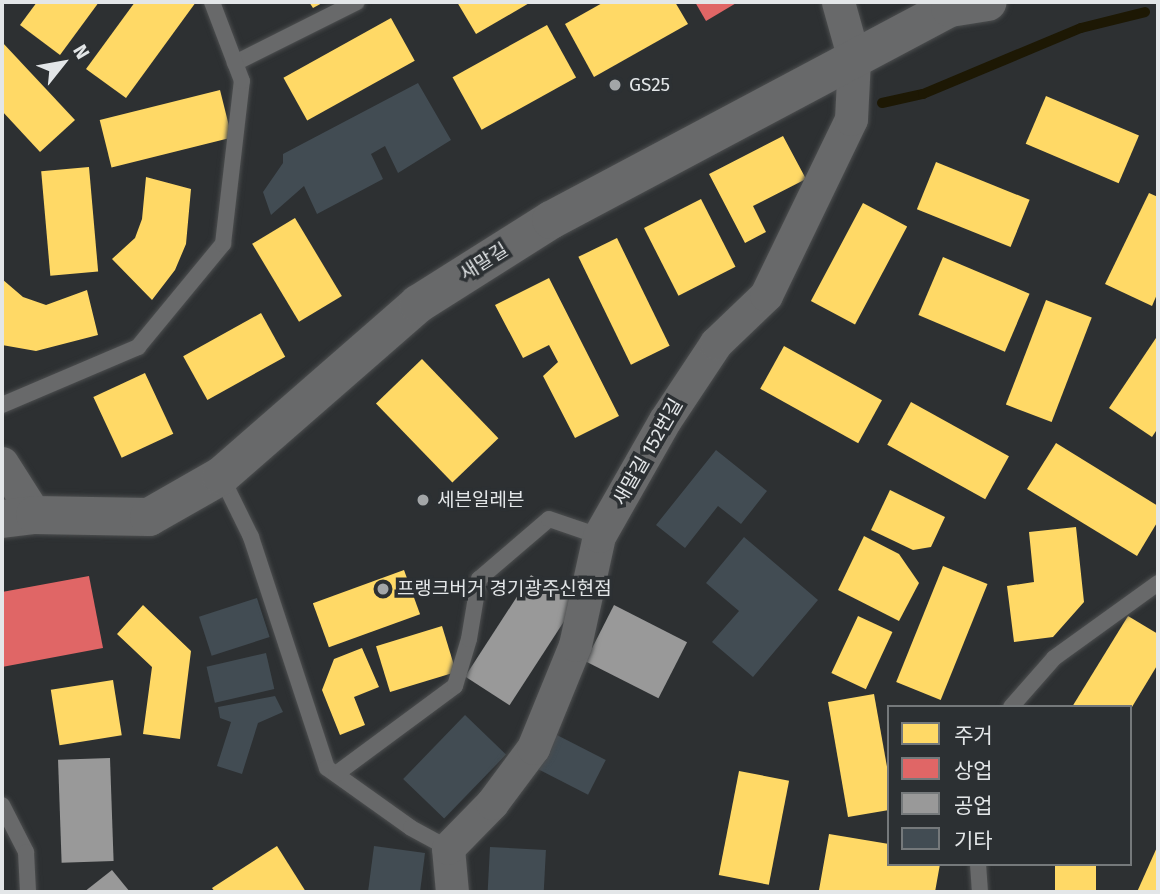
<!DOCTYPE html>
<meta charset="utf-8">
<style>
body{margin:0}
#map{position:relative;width:1160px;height:894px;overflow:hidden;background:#2d3032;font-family:"Fira Sans","Noto Sans KR",sans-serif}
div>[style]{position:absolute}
.homes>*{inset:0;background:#ffd966;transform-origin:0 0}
.shops>*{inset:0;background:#e06666}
.industry>*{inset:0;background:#999;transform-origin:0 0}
.stream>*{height:10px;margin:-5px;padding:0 5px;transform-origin:5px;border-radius:5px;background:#1d1804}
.building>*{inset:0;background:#424c53;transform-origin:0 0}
.roads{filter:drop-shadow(0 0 2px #4c4e4f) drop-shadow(0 0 2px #4c4e4f)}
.lane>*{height:16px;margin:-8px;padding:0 8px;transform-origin:8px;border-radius:8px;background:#68696a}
.street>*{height:33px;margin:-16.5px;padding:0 16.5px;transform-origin:16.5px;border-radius:16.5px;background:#68696a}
.secondary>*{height:38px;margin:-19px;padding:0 19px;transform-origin:19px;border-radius:19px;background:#68696a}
.dots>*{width:19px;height:19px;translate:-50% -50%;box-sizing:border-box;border:4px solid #2c3033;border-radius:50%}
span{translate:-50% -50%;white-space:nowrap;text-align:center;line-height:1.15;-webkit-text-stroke:7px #2c3033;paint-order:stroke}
.poi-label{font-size:19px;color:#e3e6e8}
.left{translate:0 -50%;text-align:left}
.street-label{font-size:19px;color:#e3e6e8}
.frame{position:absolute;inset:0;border:4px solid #e3e6e8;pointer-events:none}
.legend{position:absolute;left:887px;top:705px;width:245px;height:161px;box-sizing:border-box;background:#2c3033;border:2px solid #75797b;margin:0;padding:9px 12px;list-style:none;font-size:21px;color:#e3e6e8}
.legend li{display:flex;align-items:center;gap:14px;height:35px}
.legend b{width:35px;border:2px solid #75797b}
.north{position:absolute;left:28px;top:28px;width:70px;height:70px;-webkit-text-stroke:5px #2c3033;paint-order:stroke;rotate:59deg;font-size:19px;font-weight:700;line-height:28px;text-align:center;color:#e3e6e8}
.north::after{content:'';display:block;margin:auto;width:24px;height:32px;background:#e3e6e8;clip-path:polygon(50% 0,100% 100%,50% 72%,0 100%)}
</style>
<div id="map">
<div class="homes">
<div style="clip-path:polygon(37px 2px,99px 2px,60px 55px,20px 25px)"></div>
<div style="clip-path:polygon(135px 2px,196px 2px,126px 98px,86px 69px)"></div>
<div style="clip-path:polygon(309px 2px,324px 2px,313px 8px)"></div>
<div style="clip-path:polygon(457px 2px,531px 2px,476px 34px)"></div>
<div style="clip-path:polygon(604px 2px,675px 2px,688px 24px,594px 77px,565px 24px)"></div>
<div style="left:391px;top:18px;width:49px;height:123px;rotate:61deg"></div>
<div style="left:547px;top:25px;width:60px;height:108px;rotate:61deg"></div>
<div style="clip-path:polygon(2px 42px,75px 120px,40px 152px,2px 111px)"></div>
<div style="left:220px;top:90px;width:49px;height:124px;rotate:76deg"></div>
<div style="left:1046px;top:96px;width:101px;height:52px;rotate:23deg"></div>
<div style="clip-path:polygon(783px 136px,806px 179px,753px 206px,766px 232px,745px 243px,709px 174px)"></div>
<div style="left:936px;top:162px;width:101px;height:51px;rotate:22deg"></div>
<div style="left:89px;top:167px;width:105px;height:48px;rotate:85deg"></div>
<div style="clip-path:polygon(146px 177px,191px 189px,186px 244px,175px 270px,152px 300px,112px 259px,135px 238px,142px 219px)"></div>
<div style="clip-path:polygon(1149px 193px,1158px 197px,1158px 292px,1152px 306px,1105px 284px)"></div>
<div style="left:701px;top:199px;width:76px;height:64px;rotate:63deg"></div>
<div style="left:863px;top:203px;width:50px;height:111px;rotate:28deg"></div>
<div style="left:295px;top:218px;width:91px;height:50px;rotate:59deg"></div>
<div style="left:617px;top:238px;width:120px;height:43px;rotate:64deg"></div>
<div style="left:943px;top:257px;width:94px;height:63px;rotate:23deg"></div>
<div style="clip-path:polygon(549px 278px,619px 416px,575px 438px,543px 376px,558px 362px,549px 345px,523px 358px,495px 305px)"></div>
<div style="clip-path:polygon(2px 279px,23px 297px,46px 305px,87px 290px,98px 335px,36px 351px,2px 345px)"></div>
<div style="left:1046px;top:300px;width:49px;height:112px;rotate:21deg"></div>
<div style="left:261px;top:313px;width:50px;height:89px;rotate:61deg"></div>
<div style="clip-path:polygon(1158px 335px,1158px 428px,1152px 437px,1109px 408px)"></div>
<div style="left:784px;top:346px;width:112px;height:49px;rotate:29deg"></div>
<div style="left:422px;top:359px;width:110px;height:64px;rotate:46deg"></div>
<div style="left:145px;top:373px;width:67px;height:57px;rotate:65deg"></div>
<div style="left:911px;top:402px;width:112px;height:49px;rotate:29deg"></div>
<div style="clip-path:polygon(1056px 443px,1158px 506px,1158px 521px,1137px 556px,1027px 489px)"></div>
<div style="clip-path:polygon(890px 490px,945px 517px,931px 547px,913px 550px,871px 530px)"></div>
<div style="clip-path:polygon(1076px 527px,1084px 602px,1053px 637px,1014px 642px,1007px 586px,1034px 582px,1029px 532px)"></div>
<div style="clip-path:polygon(864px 536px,899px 554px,919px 583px,899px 621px,838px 590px)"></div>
<div style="left:943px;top:566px;width:48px;height:125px;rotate:22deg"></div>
<div style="left:404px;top:570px;width:47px;height:97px;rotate:70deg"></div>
<div style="clip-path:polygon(143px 605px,191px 651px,180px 739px,143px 734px,152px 667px,117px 634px)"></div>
<div style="left:858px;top:616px;width:38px;height:63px;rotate:25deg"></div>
<div style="clip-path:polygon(1128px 616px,1158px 634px,1158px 664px,1132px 707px,1072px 707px)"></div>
<div style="left:442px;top:626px;width:48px;height:69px;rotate:73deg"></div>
<div style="clip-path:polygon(362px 648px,379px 687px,354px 697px,365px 725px,340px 735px,322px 690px,334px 659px)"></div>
<div style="left:113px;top:680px;width:56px;height:63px;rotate:81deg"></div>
<div style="clip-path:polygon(874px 694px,889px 778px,889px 810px,848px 817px,828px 702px)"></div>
<div style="left:739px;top:771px;width:51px;height:106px;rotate:11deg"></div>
<div style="clip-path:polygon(829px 834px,889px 844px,889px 864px,940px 864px,935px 892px,819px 890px)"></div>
<div style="clip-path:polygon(1158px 845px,1158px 892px,1137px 892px)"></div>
<div style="clip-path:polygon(277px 846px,306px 892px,215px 892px,212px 888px)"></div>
<div style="left:1055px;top:865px;width:41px;height:27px"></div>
</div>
<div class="shops">
<div style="clip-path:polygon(695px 2px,738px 2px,706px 21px)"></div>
<div style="clip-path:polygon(89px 576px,103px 648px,2px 667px,2px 592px)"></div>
</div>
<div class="industry">
<div style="left:531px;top:575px;width:53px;height:121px;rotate:33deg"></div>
<div style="left:614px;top:605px;width:82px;height:63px;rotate:27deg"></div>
<div style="left:110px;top:758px;width:103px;height:52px;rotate:88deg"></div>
<div style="clip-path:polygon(112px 870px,130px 892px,84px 892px)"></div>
</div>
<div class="stream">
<div style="left:882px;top:103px;width:42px;rotate:-12.4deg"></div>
<div style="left:923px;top:94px;width:171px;rotate:-22.7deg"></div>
<div style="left:1081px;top:28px;width:66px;rotate:-14deg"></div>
</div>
<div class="building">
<div style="clip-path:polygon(418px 83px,451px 140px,398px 173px,385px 146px,371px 154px,383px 179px,317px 214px,304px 186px,271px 215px,263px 192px,283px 163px,283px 154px)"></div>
<div style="clip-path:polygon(716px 450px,767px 491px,741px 524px,718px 506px,685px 548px,656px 525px)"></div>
<div style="clip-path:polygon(744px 537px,818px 600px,753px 677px,712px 642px,739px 611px,706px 583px)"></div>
<div style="left:257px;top:598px;width:41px;height:61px;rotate:72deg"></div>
<div style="left:266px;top:653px;width:37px;height:61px;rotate:77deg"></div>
<div style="clip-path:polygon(275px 696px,283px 712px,258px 723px,242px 774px,217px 766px,231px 722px,220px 718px,218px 707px)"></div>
<div style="left:465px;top:715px;width:57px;height:89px;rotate:44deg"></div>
<div style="left:555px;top:734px;width:57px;height:39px;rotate:27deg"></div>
<div style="clip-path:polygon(374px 846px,425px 853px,420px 892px,368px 892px)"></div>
<div style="left:490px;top:847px;width:56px;height:45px;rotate:3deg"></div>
</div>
<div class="roads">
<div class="lane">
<div style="left:235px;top:63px;width:136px;rotate:-26.6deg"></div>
<div style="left:2px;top:405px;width:148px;rotate:-23.1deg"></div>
<div style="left:138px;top:347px;width:134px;rotate:-50.5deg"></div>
<div style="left:223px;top:244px;width:164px;rotate:-83.4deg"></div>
<div style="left:242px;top:81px;width:85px;rotate:-110.8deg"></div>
<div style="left:221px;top:476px;width:68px;rotate:63.8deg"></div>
<div style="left:251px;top:537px;width:243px;rotate:71.8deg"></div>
<div style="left:327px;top:768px;width:103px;rotate:35.5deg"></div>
<div style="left:411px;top:828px;width:42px;rotate:28.4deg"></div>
<div style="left:1011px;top:707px;width:65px;rotate:-48.7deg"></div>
<div style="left:1054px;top:658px;width:128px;rotate:-35.8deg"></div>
<div style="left:336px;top:774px;width:148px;rotate:-36.5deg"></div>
<div style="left:455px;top:686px;width:49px;rotate:-73.4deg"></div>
<div style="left:469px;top:639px;width:61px;rotate:-80.5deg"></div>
<div style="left:479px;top:579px;width:92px;rotate:-40.6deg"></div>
<div style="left:549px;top:519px;width:53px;rotate:18.8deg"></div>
<div style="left:2px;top:805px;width:53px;rotate:62.9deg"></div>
<div style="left:26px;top:852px;width:40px;rotate:87.1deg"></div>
<div style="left:978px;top:864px;width:28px;rotate:86deg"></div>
</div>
<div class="street">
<div style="left:2px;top:463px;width:62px;rotate:57.6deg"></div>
<div style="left:452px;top:892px;width:44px;rotate:-95.2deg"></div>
<div style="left:448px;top:848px;width:63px;rotate:-45.6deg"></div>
<div style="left:492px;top:803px;width:69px;rotate:-53.3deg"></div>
<div style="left:533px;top:748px;width:111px;rotate:-67.8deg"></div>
<div style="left:575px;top:645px;width:112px;rotate:-77.6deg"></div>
<div style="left:599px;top:536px;width:133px;rotate:-60.4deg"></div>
<div style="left:665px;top:420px;width:92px;rotate:-56.5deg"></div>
<div style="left:716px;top:343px;width:69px;rotate:-43.8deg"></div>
<div style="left:766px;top:295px;width:195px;rotate:-64.2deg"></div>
<div style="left:851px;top:119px;width:60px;rotate:-87.1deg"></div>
<div style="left:854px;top:59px;width:59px;rotate:-105.7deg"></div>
</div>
<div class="secondary">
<div style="left:2px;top:519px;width:33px;rotate:-7deg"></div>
<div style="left:35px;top:515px;width:114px;rotate:1deg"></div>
<div style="left:149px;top:517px;width:83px;rotate:-29.7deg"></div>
<div style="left:221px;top:476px;width:262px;rotate:-41.1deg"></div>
<div style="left:418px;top:304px;width:157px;rotate:-32.3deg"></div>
<div style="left:551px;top:220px;width:452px;rotate:-28deg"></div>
<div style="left:950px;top:8px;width:38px;rotate:-9deg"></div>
</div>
</div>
<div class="dots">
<div style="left:615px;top:85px;background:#a3a6a8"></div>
<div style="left:423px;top:500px;background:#a3a6a8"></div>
<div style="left:383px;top:589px;background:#a3a6a8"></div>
</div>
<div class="poi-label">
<span class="left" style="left:629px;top:85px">GS25</span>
<span class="left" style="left:437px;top:500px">세븐일레븐</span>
<span class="left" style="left:397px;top:589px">프랭크버거 경기광주신현점</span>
</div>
<div class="street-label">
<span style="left:484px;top:262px;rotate:-32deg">새말길</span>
<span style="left:648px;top:452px;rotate:-60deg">새말길 152번길</span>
</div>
<div class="frame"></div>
<ul class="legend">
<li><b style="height:19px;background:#ffd966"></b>주거</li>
<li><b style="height:19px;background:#e06666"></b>상업</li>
<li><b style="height:19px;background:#999"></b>공업</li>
<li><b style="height:19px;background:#424c53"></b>기타</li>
</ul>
<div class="north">N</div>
</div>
